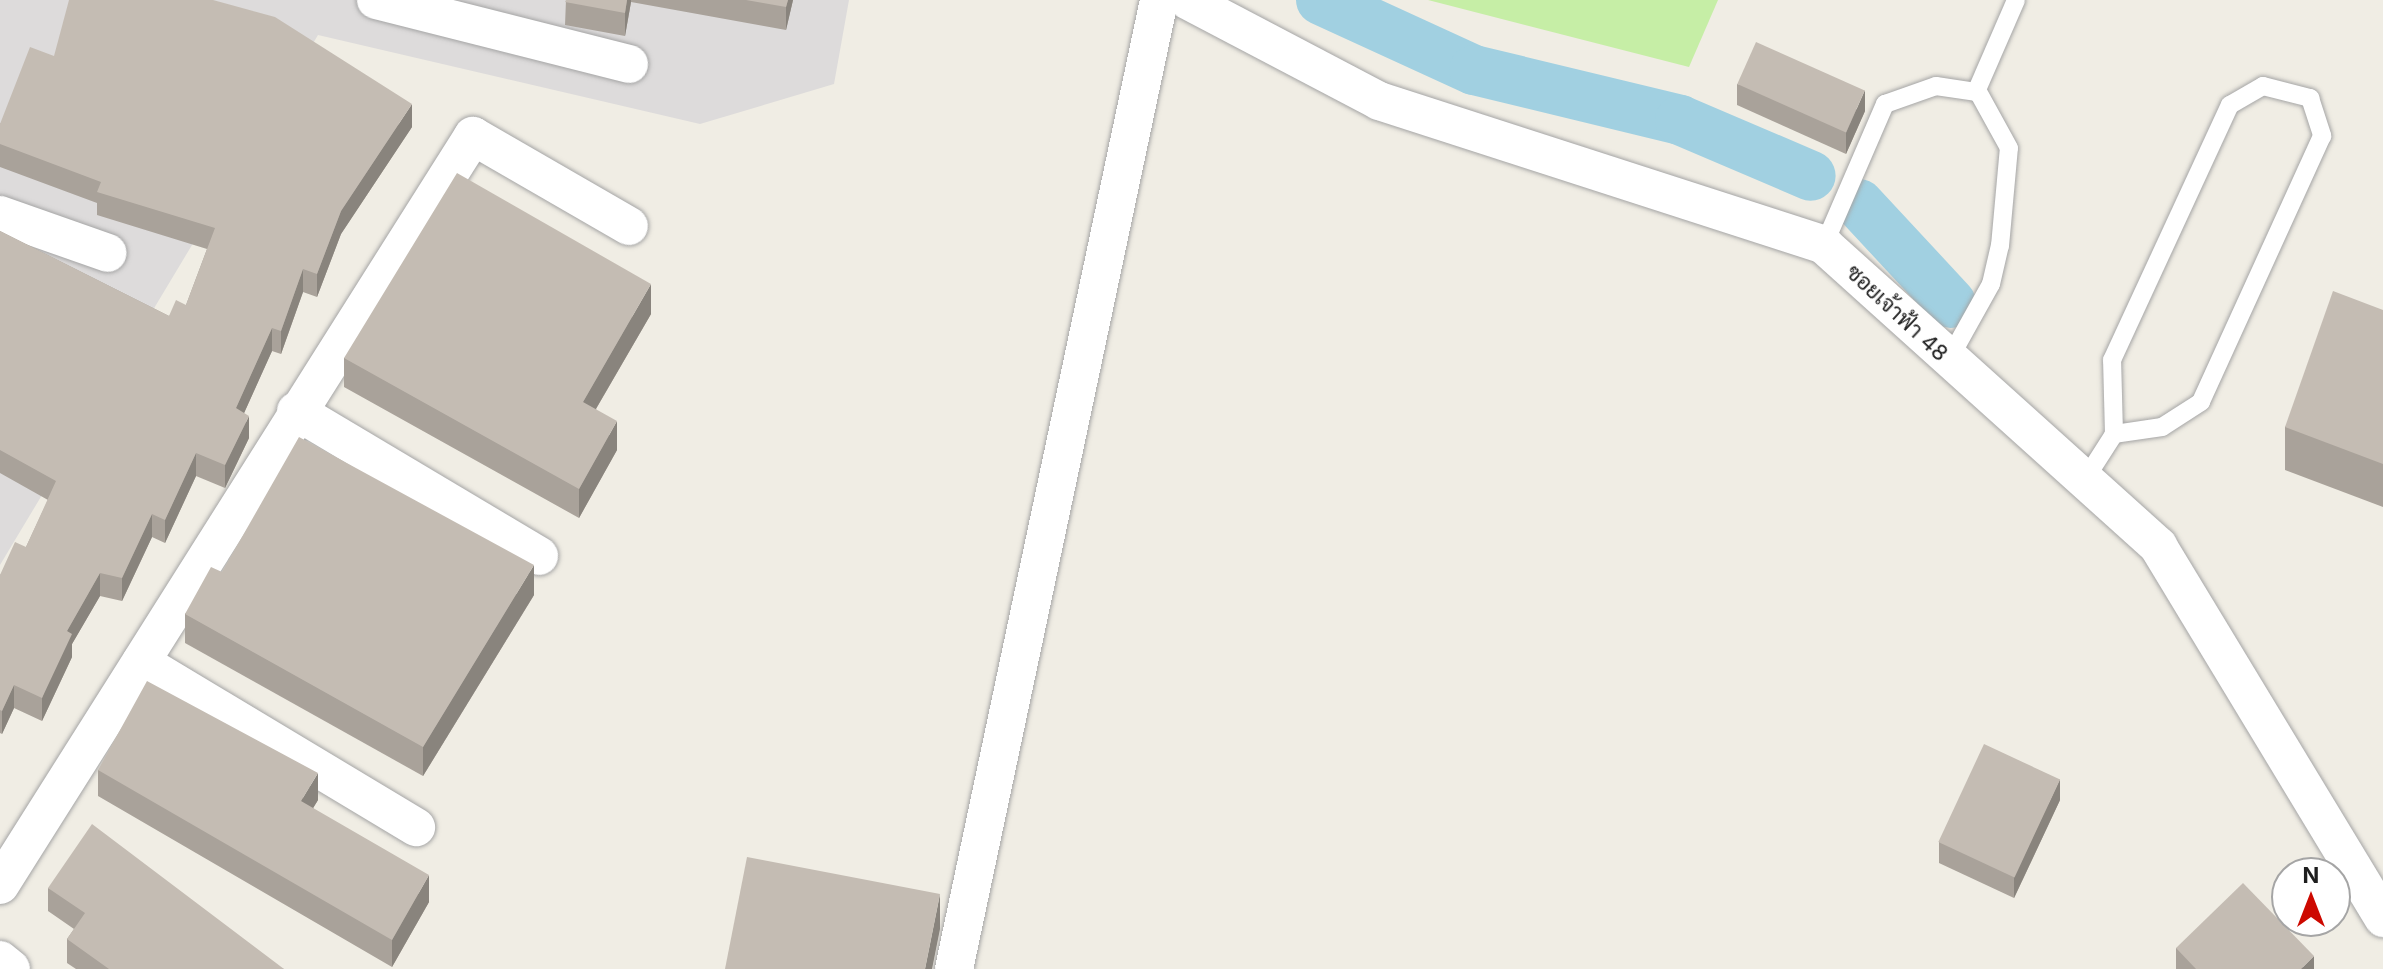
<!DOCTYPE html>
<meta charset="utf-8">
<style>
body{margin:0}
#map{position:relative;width:2383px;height:969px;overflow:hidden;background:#f0ede4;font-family:Inter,Sarabun,sans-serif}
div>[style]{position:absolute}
.residential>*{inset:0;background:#dddbdb}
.grass>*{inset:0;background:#c6eea6}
.canal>*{height:50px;margin:-25px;padding:0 25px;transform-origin:25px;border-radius:25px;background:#a1d0e1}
.roads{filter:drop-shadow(0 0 2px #a5a5a5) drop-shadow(0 0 2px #a5a5a5)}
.lane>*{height:18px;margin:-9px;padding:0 9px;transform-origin:9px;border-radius:9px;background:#fff}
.street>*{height:38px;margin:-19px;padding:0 19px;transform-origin:19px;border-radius:19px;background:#fff}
.wall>*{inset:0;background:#a9a29a}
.shaded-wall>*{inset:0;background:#89847d}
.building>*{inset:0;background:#c4bcb3;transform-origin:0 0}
span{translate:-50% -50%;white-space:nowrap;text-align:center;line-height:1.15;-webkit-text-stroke:7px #fff;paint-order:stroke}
.street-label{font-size:22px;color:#1e1e1e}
.north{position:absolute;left:2271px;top:857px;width:80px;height:80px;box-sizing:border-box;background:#fff;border:2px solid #a5a5a5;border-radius:50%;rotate:0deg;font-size:22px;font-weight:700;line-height:32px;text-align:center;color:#1e1e1e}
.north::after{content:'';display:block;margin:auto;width:28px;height:36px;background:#cd0900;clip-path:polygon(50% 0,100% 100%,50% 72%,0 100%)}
</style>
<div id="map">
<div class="residential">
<div style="clip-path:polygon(0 0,849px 0,834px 84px,700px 124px,318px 35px,0 565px)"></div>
</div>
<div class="grass">
<div style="clip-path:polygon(1428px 0,1718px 0,1689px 67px)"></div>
</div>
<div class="canal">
<div style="left:1321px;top:0;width:168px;rotate:24.6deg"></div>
<div style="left:1474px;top:70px;width:212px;rotate:13.6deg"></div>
<div style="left:1680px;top:120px;width:142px;rotate:23.1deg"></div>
<div style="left:1859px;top:204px;width:135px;rotate:47.1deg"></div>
</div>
<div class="roads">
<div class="lane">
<div style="left:1824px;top:245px;width:154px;rotate:-66.6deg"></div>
<div style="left:1885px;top:104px;width:54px;rotate:-19.4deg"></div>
<div style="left:1936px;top:86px;width:40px;rotate:8.5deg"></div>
<div style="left:1976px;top:92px;width:100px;rotate:-66.5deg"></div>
<div style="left:1948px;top:361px;width:88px;rotate:-60.8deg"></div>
<div style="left:1991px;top:284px;width:39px;rotate:-77deg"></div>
<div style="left:2000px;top:246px;width:98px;rotate:-84.8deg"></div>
<div style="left:2009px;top:148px;width:66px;rotate:-118.9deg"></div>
<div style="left:2084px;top:481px;width:56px;rotate:-57.4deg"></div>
<div style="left:2114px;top:434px;width:74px;rotate:-91.5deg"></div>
<div style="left:2112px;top:360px;width:281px;rotate:-65.2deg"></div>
<div style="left:2230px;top:105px;width:38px;rotate:-30deg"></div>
<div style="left:2263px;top:86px;width:49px;rotate:14.3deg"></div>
<div style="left:2310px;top:98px;width:40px;rotate:72deg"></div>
<div style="left:2322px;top:136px;width:292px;rotate:114.5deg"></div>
<div style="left:2201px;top:402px;width:46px;rotate:147.3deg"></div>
<div style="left:2162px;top:427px;width:49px;rotate:171.7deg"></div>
</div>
<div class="street">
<div style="left:376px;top:0;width:261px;rotate:14.2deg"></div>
<div style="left:1187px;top:0;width:217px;rotate:27.7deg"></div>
<div style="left:1379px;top:101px;width:468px;rotate:17.9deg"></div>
<div style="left:1824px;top:245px;width:450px;rotate:42deg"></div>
<div style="left:2158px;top:546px;width:435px;rotate:58.8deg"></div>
<div style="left:0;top:215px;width:114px;rotate:19.4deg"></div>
<div style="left:296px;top:411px;width:283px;rotate:30.8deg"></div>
<div style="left:141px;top:662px;width:321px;rotate:31deg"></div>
<div style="left:0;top:885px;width:886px;rotate:-57.73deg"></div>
<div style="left:473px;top:136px;width:180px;rotate:30deg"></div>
<div style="left:0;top:960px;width:14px;rotate:39deg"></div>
<div style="left:954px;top:969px;width:990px;rotate:-78.05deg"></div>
</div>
</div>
<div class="wall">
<div style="clip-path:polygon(566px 0,793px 0,786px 30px,631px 2px,625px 36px,565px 25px)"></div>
<div style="clip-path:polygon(54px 56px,412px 127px,341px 234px,317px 297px,303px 292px,281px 354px,272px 351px,244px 413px,249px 438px,225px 488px,196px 476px,165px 543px,152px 537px,122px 601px,100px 596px,72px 644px,72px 657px,42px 721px,14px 708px,2px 734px,0 733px,0 575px,26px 547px,48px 500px,0 473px,0 231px,169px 316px,186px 305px,207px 249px,97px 215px,97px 203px,0 167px,0 124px)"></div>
<div style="clip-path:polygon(1737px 84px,1865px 111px,1846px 154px,1737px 105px)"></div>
<div style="clip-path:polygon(2383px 310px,2383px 507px,2285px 470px,2285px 427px)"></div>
<div style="clip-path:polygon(651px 314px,596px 409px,617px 450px,579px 518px,344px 387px,344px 358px)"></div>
<div style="clip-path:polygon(222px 572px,534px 595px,423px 776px,185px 643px,185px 614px)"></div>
<div style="clip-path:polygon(98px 770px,318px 800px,313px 808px,429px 902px,392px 967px,98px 796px)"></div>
<div style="clip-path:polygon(2060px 800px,2014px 898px,1939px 863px,1939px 842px)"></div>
<div style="clip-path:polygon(48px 888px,284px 969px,76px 969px,67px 963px,67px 939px,74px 929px,48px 911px)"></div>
<div style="clip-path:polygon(2176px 948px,2314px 969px,2176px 969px)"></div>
</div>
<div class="shaded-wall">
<div style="clip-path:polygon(627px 0,631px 0,631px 2px,625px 36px,625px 13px)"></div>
<div style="clip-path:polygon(788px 0,793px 0,786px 30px,786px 7px)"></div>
<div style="clip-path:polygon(1865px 90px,1865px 111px,1846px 154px,1846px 133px)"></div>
<div style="clip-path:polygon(412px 104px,412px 127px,341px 234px,317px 297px,317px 274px,341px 211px)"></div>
<div style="clip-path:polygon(303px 269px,303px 292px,281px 354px,281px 331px)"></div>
<div style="clip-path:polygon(651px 284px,651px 314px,583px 431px,583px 402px)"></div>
<div style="clip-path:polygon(272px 328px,272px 351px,236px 431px,236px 408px)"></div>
<div style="clip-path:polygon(249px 416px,249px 438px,225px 488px,225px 465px)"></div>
<div style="clip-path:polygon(617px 421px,617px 450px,579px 518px,579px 489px)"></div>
<div style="clip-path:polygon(196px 453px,196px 476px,165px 543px,165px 520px)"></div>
<div style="clip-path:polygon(152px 514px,152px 537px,122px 601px,122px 578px)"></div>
<div style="clip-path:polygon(534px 565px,534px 595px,423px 776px,423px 747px)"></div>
<div style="clip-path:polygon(100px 573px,100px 596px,72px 644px,72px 657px,42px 721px,42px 698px,67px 631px)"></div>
<div style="clip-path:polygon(14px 685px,14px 708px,2px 734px,2px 711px)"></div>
<div style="clip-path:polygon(318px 773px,318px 800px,301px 828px,301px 801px)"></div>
<div style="clip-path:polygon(2060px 779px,2060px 800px,2014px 898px,2014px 877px)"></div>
<div style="clip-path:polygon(429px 875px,429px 902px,392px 967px,392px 940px)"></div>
<div style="clip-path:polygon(940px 894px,940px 929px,932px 969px,925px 969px)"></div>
<div style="clip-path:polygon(2314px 956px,2314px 969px,2301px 969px)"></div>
</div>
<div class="building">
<div style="clip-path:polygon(69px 0,213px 0,275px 17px,412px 104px,341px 211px,317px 274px,303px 269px,281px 331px,272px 328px,236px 408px,249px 416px,225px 465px,196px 453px,165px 520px,152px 514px,122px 578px,100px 573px,67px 631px,72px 634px,42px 698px,14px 685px,2px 711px,0 710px,0 575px,15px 542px,26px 547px,56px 481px,0 450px,0 231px,169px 316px,176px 300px,186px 305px,215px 228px,97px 192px,101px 182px,0 144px,0 124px,30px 47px,54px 56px)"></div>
<div style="clip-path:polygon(566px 0,627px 0,625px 13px,565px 2px)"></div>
<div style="clip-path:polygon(746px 0,788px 0,786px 7px)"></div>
<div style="left:1756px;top:42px;width:119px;height:46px;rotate:24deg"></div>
<div style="clip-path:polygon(457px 173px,651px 284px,583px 402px,617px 421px,579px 489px,344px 358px)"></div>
<div style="clip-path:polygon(2333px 291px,2383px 310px,2383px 464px,2285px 427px)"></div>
<div style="clip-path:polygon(299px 437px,534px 565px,423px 747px,185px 614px,211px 567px,222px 572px)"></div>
<div style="clip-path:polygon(147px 681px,318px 773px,301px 801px,429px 875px,392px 940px,98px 770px)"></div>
<div style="left:1984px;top:744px;width:84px;height:108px;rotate:25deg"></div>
<div style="clip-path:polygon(92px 824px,284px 969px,109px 969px,67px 939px,85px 913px,48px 888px)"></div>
<div style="clip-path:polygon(747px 857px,940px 894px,925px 969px,725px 969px)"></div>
<div style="clip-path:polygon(2243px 883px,2314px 956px,2301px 969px,2196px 969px,2176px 948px)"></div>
</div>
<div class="street-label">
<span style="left:1897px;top:313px;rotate:43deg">ซอยเจ้าฟ้า 48</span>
</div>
<div class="north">N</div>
</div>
